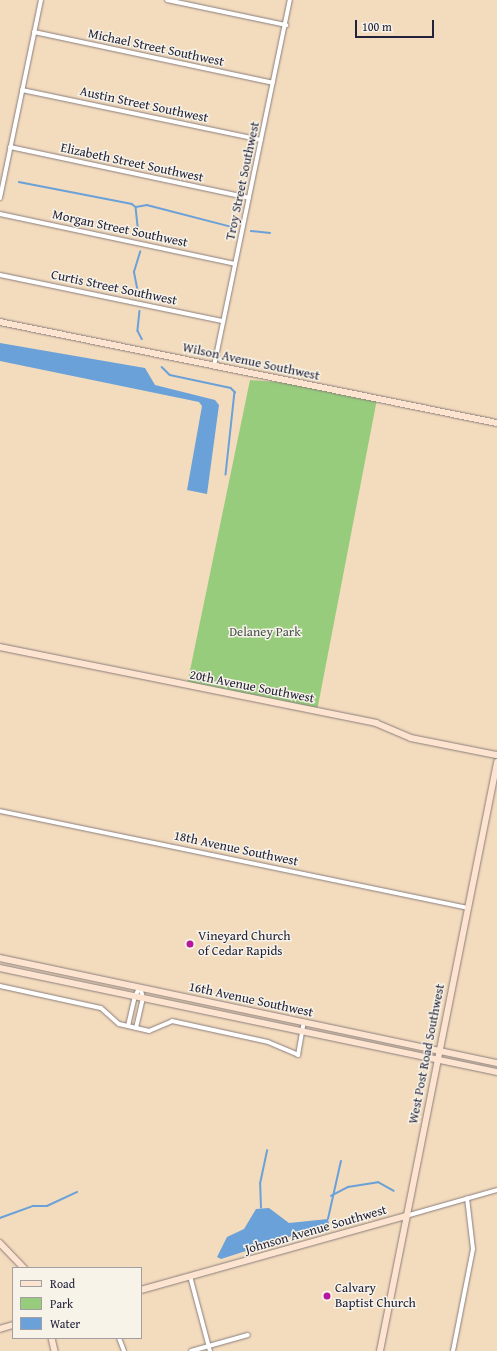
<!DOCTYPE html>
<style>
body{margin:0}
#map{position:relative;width:497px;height:1351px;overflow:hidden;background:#f3dbbd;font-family:"Gentium Book Plus",serif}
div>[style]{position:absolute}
.green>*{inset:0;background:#97cc7d}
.water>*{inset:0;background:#6aa1d8}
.stream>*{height:1.5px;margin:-0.75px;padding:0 0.75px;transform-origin:0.75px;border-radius:0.75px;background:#6aa1d8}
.roads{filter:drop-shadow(0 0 1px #8a7e7c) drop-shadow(0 0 1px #8a7e7c)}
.street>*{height:4px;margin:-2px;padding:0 2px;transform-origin:2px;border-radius:2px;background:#fff}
.secondary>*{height:5.5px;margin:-2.75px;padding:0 2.75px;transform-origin:2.75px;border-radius:2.75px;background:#fde4d1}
.dots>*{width:11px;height:11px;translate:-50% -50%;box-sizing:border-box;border:2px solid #f7f3e8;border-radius:50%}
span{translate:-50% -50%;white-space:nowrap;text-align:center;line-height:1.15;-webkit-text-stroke:3px #f7f3e8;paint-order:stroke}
.street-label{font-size:13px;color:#22223b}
.park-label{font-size:13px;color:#45554f}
.poi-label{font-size:13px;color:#22223b}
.left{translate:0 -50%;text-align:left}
.legend{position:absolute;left:12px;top:1267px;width:130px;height:72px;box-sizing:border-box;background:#f7f3e8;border:1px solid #a29fa3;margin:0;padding:5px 7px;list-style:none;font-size:12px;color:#22223b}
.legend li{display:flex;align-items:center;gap:8px;height:20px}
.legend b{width:20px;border:1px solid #a29fa3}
.scale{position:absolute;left:355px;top:20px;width:79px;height:18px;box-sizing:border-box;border:2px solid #22223b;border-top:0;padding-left:5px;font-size:12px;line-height:14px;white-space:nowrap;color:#22223b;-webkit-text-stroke:3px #f7f3e8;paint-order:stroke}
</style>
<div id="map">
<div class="green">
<div style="clip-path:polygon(250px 380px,303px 384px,377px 399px,317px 711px,187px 685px)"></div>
</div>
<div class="water">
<div style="clip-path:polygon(0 343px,145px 368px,155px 385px,215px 400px,219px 405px,207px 494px,187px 490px,202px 406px,199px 402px,0 361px)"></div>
<div style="clip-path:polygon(269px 1208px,289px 1223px,328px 1219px,329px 1224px,221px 1259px,217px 1257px,227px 1237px,244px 1229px,256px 1209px)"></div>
</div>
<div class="stream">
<div style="left:19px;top:182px;width:115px;rotate:11deg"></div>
<div style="left:132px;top:204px;width:5px;rotate:37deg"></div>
<div style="left:136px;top:207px;width:28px;rotate:84deg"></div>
<div style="left:136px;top:207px;width:11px;rotate:-10deg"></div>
<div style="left:147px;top:205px;width:88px;rotate:14.5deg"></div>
<div style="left:251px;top:231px;width:19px;rotate:6deg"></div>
<div style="left:138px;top:293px;width:21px;rotate:-101deg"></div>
<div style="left:134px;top:272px;width:21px;rotate:-73deg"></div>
<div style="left:140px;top:311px;width:20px;rotate:96deg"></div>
<div style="left:138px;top:331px;width:9px;rotate:63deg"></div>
<div style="left:162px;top:367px;width:11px;rotate:45deg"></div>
<div style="left:170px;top:375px;width:62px;rotate:12deg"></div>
<div style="left:231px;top:388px;width:6px;rotate:45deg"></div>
<div style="left:235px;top:392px;width:83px;rotate:96.2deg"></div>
<div style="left:331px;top:1196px;width:19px;rotate:-28deg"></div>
<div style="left:348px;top:1187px;width:30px;rotate:-9deg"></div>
<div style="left:378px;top:1182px;width:18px;rotate:29deg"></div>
<div style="left:261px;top:1208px;width:24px;rotate:-92deg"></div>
<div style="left:260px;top:1184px;width:34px;rotate:-78deg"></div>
<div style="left:0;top:1218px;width:35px;rotate:-20deg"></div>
<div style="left:33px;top:1206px;width:14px"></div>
<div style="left:47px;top:1206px;width:33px;rotate:-25deg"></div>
<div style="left:328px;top:1219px;width:59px;rotate:-77.4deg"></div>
</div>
<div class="roads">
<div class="street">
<div style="left:167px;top:0;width:122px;rotate:11.9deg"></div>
<div style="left:34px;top:32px;width:244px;rotate:12deg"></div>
<div style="left:22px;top:90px;width:244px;rotate:11.8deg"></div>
<div style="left:10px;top:147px;width:244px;rotate:12deg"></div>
<div style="left:0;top:198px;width:202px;rotate:-78.3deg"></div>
<div style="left:0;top:214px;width:240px;rotate:12deg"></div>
<div style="left:0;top:275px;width:228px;rotate:11.7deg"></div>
<div style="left:214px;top:366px;width:374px;rotate:-78.3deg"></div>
<div style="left:0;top:811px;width:478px;rotate:11.7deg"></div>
<div style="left:0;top:986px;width:103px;rotate:12.3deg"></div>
<div style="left:101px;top:1008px;width:24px;rotate:42deg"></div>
<div style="left:119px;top:1024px;width:31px;rotate:13deg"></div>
<div style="left:149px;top:1031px;width:25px;rotate:-23deg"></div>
<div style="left:172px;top:1021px;width:98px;rotate:12.3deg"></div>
<div style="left:268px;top:1042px;width:33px;rotate:23deg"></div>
<div style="left:298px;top:1055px;width:34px;rotate:-80deg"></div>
<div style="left:128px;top:1026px;width:31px;rotate:-77deg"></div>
<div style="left:135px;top:996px;width:10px;rotate:-61deg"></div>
<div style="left:136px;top:1028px;width:31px;rotate:-77deg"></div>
<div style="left:143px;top:998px;width:11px;rotate:-105deg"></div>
<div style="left:406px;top:1216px;width:95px;rotate:-15.9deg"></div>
<div style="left:190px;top:1276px;width:78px;rotate:75.1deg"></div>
<div style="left:119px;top:1338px;width:14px;rotate:69deg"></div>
<div style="left:191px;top:1351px;width:59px;rotate:-15.7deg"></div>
<div style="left:453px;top:1351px;width:104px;rotate:-78.9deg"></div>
<div style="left:473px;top:1249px;width:51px;rotate:-96.7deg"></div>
</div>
<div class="secondary">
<div style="left:0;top:322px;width:507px;rotate:11.49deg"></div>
<div style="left:0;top:647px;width:384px;rotate:11.4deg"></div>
<div style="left:376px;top:723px;width:38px;rotate:23deg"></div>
<div style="left:411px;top:738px;width:88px;rotate:11.2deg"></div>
<div style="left:0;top:958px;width:508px;rotate:11.93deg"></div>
<div style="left:0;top:968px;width:508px;rotate:11.82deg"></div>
<div style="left:0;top:1243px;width:35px;rotate:46deg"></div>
<div style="left:141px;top:1290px;width:275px;rotate:-15.6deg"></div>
<div style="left:0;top:1329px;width:14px;rotate:-17deg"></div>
<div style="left:52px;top:1338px;width:13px;rotate:77deg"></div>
<div style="left:380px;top:1351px;width:600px;rotate:-78.75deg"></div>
</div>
</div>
<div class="dots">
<div style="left:190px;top:944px;background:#b5179e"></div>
<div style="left:327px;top:1296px;background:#b5179e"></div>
</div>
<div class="street-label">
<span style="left:156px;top:48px;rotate:12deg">Michael Street Southwest</span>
<span style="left:144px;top:105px;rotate:12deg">Austin Street Southwest</span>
<span style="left:132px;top:163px;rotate:12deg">Elizabeth Street Southwest</span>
<span style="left:243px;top:181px;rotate:-78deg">Troy Street Southwest</span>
<span style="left:120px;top:229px;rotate:12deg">Morgan Street Southwest</span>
<span style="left:114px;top:288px;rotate:12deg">Curtis Street Southwest</span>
<span style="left:251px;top:362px;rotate:12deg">Wilson Avenue Southwest</span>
<span style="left:252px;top:687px;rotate:11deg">20th Avenue Southwest</span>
<span style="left:236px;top:849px;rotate:12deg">18th Avenue Southwest</span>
<span style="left:251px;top:1000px;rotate:12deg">16th Avenue Southwest</span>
<span style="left:427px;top:1054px;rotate:-79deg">West Post Road Southwest</span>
<span style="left:316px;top:1230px;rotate:-16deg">Johnson Avenue Southwest</span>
</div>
<div class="park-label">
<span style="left:265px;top:632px">Delaney Park</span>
</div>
<div class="poi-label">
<span class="left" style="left:198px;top:944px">Vineyard Church<br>of Cedar Rapids</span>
<span class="left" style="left:335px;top:1296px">Calvary<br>Baptist Church</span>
</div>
<ul class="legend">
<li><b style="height:5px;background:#fde4d1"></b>Road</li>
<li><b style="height:11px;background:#97cc7d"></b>Park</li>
<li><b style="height:11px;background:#6aa1d8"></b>Water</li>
</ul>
<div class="scale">100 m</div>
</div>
